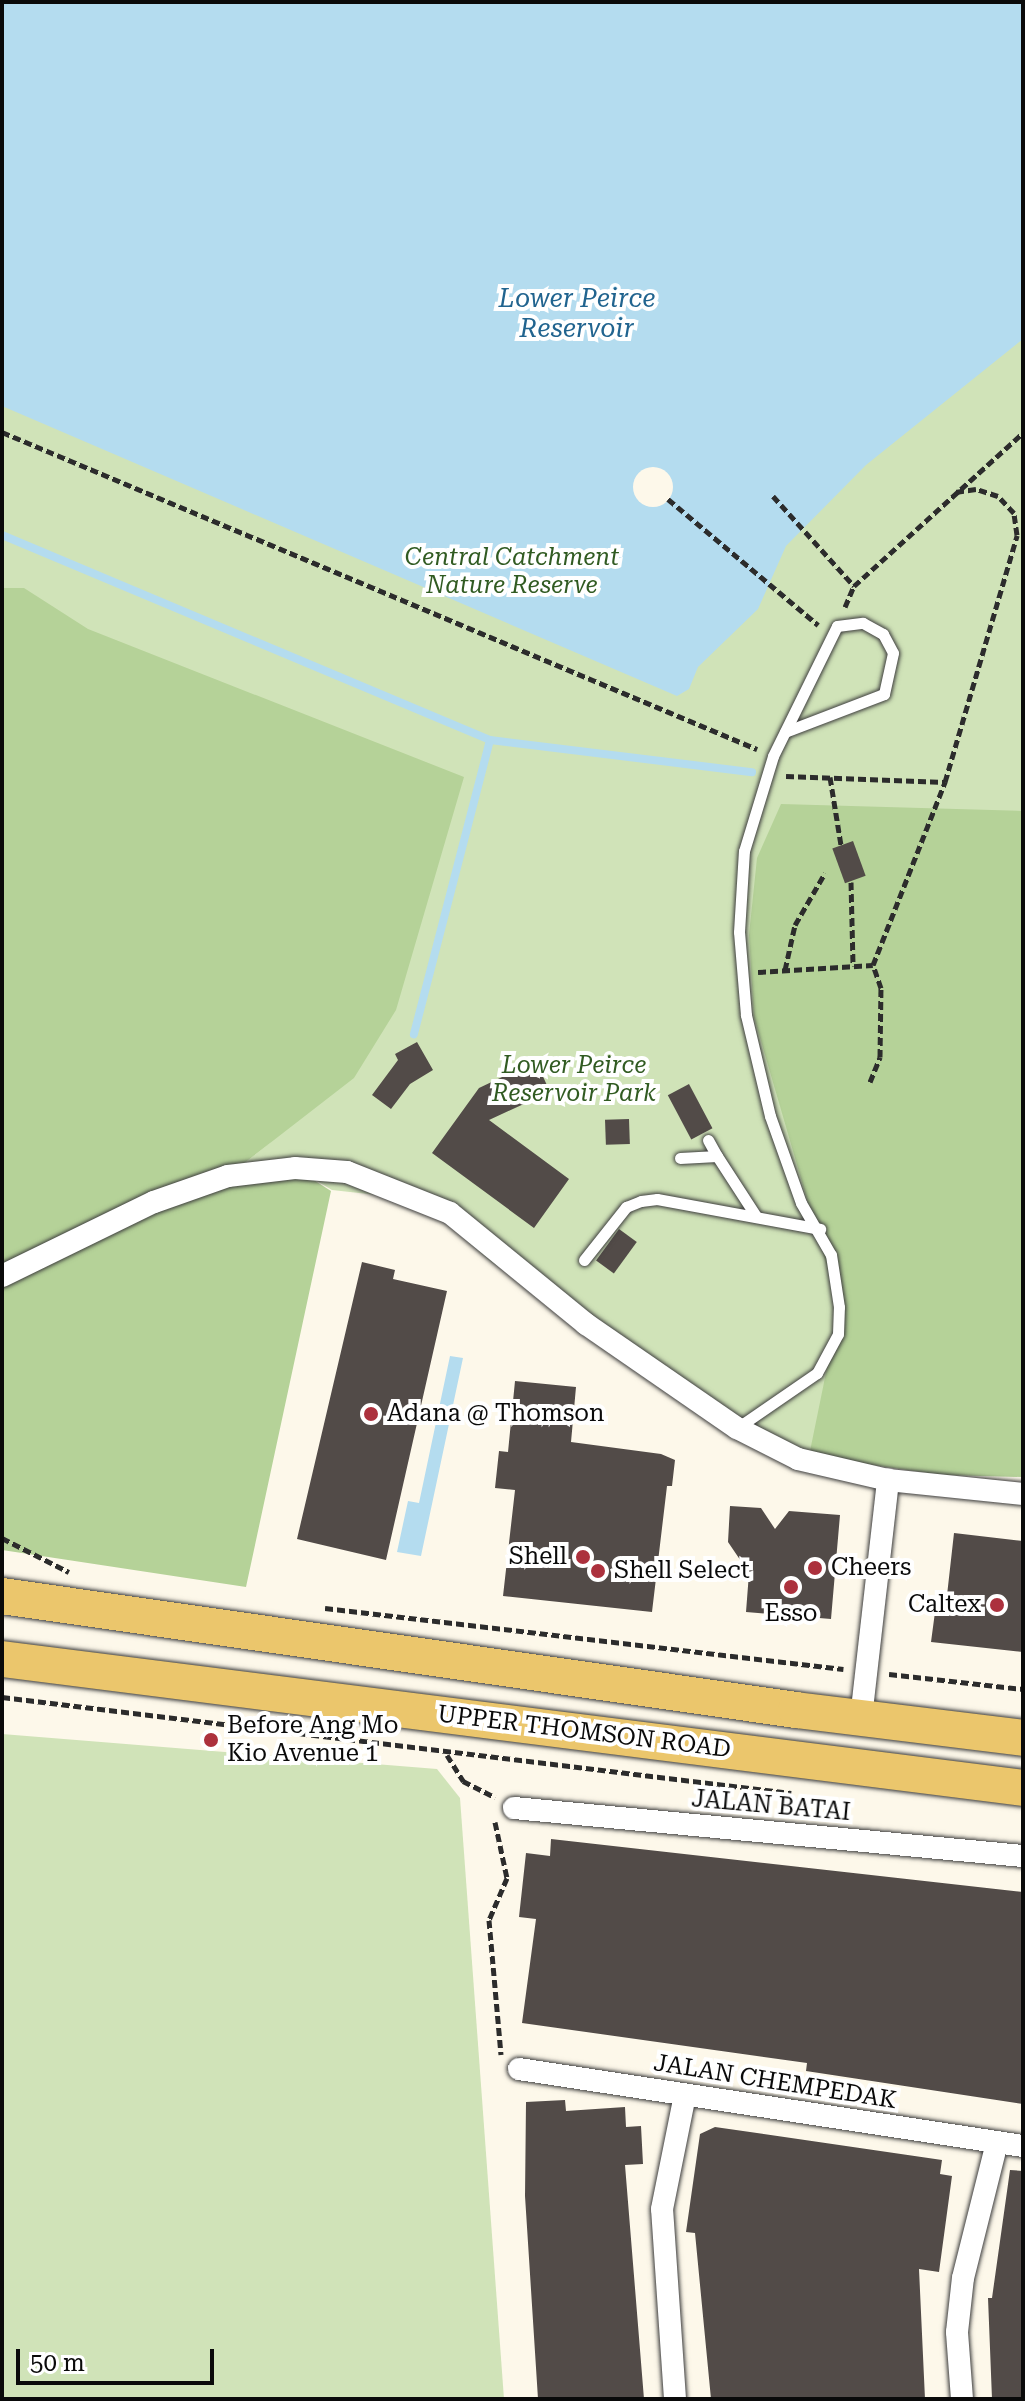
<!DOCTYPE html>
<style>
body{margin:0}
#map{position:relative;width:1025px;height:2401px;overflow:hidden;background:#fdf8ea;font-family:"Roboto Serif",serif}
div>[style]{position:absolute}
.green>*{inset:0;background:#d0e3b8}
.forest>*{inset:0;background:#b5d298}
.water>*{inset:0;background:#b4dcef}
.pier>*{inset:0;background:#fdf8ea}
.round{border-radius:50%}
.stream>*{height:8px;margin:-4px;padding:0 4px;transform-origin:4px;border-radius:4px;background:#b4dcef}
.building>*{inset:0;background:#524b48;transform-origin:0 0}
.path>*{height:5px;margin-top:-2.5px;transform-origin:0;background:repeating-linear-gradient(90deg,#2c2c2c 0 8px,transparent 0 12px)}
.roads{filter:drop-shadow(0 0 2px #3d3d3d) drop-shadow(0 0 2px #3d3d3d)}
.lane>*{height:11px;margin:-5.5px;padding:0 5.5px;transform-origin:5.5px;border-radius:5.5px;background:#fff}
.street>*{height:22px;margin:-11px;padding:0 11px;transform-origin:11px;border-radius:11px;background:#fff}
.primary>*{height:36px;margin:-18px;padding:0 18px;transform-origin:18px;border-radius:18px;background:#ebc66c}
.dots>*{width:22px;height:22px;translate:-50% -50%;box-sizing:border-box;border:4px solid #fff;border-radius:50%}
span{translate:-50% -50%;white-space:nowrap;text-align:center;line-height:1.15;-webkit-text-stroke:8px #fff;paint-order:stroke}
.park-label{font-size:24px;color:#315b22;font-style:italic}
.poi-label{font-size:24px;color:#0a0a0a}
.left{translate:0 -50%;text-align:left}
.right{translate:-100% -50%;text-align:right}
.street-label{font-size:24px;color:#0a0a0a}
.water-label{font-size:26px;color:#21648f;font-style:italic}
.frame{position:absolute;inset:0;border:4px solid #0a0a0a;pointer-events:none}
.scale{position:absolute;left:16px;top:2349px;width:198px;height:36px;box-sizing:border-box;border:4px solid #0a0a0a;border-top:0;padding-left:10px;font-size:24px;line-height:28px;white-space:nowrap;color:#0a0a0a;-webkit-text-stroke:6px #fff;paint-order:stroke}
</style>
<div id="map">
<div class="green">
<div style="clip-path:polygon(2px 2px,1023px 2px,1023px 1477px,809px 1456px,737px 1428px,490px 1261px,438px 1216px,377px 1195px,332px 1190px,295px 1168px,228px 1176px,271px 1142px,2px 1238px)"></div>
<div style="clip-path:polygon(2px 1734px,437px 1769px,460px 1798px,504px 2399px,2px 2399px)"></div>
</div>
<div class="forest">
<div style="clip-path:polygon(2px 588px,24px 588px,88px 629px,464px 777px,396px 1010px,354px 1078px,229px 1175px,295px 1168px,331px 1191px,246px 1587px,2px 1550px)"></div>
<div style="clip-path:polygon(781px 804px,1023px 811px,1023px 1477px,942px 1475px,809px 1456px,839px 1309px,754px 1017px,749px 935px,757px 858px)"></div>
</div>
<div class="water">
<div style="clip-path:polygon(2px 2px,1023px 2px,1023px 339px,866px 465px,786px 546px,758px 609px,698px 667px,689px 689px,677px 696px,2px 406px)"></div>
<div style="clip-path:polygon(450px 1356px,463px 1358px,421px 1556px,397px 1552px,408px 1501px,419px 1503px)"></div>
</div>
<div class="pier">
<div class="round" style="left:633px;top:467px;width:40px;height:40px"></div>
</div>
<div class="stream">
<div style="left:2px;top:535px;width:529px;rotate:22.79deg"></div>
<div style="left:490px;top:740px;width:304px;rotate:104.5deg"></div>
<div style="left:490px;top:740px;width:264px;rotate:7deg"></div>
</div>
<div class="building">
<div style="left:853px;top:841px;width:37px;height:22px;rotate:70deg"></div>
<div style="clip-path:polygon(417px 1042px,433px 1070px,410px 1084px,391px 1109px,372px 1095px,398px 1060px,395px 1054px)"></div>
<div style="clip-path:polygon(536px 1061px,550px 1092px,489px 1120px,569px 1179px,534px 1228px,432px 1153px,479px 1088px)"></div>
<div style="left:689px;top:1084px;width:50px;height:24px;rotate:62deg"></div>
<div style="left:629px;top:1119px;width:25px;height:24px;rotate:88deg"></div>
<div style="left:619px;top:1229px;width:22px;height:39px;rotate:36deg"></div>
<div style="clip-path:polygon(362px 1262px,395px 1270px,393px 1279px,447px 1291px,386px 1560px,297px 1539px)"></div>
<div style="clip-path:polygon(515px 1381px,576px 1387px,571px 1442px,661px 1454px,675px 1460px,672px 1486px,667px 1486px,652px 1612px,503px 1596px,515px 1490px,495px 1488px,499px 1451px,508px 1452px)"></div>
<div style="clip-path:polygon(730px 1506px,761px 1508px,775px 1529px,789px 1511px,840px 1515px,831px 1619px,746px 1612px,749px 1573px,728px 1542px)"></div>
<div style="clip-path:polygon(954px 1533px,1023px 1541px,1023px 1652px,931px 1642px,935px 1612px,945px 1613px)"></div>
<div style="clip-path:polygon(551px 1839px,1023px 1892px,1023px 2104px,806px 2071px,807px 2063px,522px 2023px,536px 1919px,519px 1917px,526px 1853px,550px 1856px)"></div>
<div style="clip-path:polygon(565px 2100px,566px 2111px,625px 2107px,626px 2127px,641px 2126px,643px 2164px,625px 2165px,644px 2399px,538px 2399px,525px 2196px,526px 2102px)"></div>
<div style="clip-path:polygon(715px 2127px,942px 2160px,940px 2174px,952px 2176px,939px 2272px,919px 2269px,925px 2399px,711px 2399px,695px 2233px,686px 2232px,700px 2134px)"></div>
<div style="clip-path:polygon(1010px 2170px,1023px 2171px,1023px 2399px,992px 2399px,988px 2298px,992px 2298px)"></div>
</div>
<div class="path">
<div style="left:2px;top:432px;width:819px;rotate:22.78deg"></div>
<div style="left:773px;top:496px;width:121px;rotate:48deg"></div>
<div style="left:668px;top:499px;width:196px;rotate:40deg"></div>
<div style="left:845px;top:607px;width:23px;rotate:-67deg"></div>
<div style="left:854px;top:586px;width:228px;rotate:-42.2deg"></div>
<div style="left:786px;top:776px;width:159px;rotate:2.2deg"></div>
<div style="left:830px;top:777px;width:69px;rotate:80.8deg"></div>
<div style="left:851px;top:882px;width:84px;rotate:88.6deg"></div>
<div style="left:785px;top:970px;width:46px;rotate:-77.5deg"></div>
<div style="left:795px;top:925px;width:60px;rotate:-60deg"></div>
<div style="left:758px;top:972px;width:115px;rotate:-3.5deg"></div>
<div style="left:870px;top:1082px;width:27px;rotate:-68deg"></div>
<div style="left:880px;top:1057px;width:69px;rotate:-89.2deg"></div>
<div style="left:881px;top:988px;width:24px;rotate:-109deg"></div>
<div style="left:873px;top:965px;width:197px;rotate:-68.5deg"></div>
<div style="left:945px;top:782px;width:257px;rotate:-73.7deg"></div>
<div style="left:1017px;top:535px;width:22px;rotate:-98deg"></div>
<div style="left:1014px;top:513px;width:23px;rotate:-133deg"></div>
<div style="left:998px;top:496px;width:23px;rotate:-162deg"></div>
<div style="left:976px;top:489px;width:21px;rotate:172deg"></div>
<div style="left:2px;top:1538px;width:75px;rotate:26.9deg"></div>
<div style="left:325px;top:1608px;width:522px;rotate:6.72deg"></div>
<div style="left:889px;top:1674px;width:135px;rotate:6.4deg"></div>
<div style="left:2px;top:1697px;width:795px;rotate:6.94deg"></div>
<div style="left:447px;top:1755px;width:31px;rotate:58deg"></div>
<div style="left:463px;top:1781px;width:36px;rotate:27deg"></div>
<div style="left:495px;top:1822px;width:57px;rotate:77.9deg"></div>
<div style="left:507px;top:1878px;width:46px;rotate:113.2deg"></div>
<div style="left:489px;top:1920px;width:135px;rotate:84.9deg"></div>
</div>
<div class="roads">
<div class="lane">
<div style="left:708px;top:1140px;width:18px;rotate:61deg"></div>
<div style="left:680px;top:1158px;width:37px;rotate:-3deg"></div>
<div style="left:717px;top:1156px;width:72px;rotate:57deg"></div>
<div style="left:584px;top:1260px;width:68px;rotate:-51.6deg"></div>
<div style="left:626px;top:1207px;width:16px;rotate:-22deg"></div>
<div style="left:641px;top:1201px;width:16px;rotate:-7deg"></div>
<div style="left:657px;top:1199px;width:166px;rotate:10.4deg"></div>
<div style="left:737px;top:1428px;width:97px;rotate:-34.5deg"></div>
<div style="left:817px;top:1373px;width:44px;rotate:-61.7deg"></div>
<div style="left:838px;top:1334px;width:27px;rotate:-88deg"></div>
<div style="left:839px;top:1307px;width:53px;rotate:-98.7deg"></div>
<div style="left:831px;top:1255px;width:60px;rotate:-120deg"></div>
<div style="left:801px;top:1203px;width:92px;rotate:-109.6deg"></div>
<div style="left:770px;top:1116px;width:104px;rotate:-103.4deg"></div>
<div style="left:746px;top:1015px;width:83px;rotate:-94.8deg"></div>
<div style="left:739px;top:932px;width:81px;rotate:-86.5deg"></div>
<div style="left:744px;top:851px;width:99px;rotate:-73deg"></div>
<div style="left:773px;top:756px;width:145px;rotate:-63.8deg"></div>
<div style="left:837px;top:626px;width:26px;rotate:-7deg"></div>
<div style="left:863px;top:623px;width:23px;rotate:29deg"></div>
<div style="left:883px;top:634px;width:21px;rotate:62deg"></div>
<div style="left:893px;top:653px;width:42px;rotate:102.4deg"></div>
<div style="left:884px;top:694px;width:106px;rotate:159deg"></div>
</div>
<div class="street">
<div style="left:2px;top:1276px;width:169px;rotate:-26deg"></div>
<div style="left:154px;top:1202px;width:78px;rotate:-19.4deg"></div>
<div style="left:228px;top:1176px;width:67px;rotate:-6.8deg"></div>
<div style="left:295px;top:1168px;width:52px;rotate:4.4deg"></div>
<div style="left:347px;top:1172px;width:111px;rotate:21.7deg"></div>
<div style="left:450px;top:1213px;width:176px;rotate:39.2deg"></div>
<div style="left:586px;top:1324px;width:183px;rotate:34.6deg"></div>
<div style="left:737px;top:1428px;width:68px;rotate:26.9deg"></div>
<div style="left:798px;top:1459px;width:92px;rotate:13.1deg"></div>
<div style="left:888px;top:1480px;width:136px;rotate:5.9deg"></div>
<div style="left:861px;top:1718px;width:240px;rotate:-83.5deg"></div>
<div style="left:514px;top:1808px;width:511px;rotate:5.39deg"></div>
<div style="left:519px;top:2069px;width:510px;rotate:8.69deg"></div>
<div style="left:675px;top:2399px;width:190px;rotate:-93.9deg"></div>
<div style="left:662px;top:2209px;width:116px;rotate:-78.6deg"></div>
<div style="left:962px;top:2399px;width:67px;rotate:-94.3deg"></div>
<div style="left:957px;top:2332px;width:54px;rotate:-83.7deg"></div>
<div style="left:963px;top:2278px;width:139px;rotate:-75.9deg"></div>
</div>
<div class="primary">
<div style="left:2px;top:1596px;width:802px;rotate:8.17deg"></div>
<div style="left:796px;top:1710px;width:229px;rotate:7deg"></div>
<div style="left:2px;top:1659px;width:1029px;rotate:7.2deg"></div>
</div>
</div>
<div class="dots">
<div style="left:371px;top:1414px;background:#ac313d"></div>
<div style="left:583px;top:1557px;background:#ac313d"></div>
<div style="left:815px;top:1568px;background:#ac313d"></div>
<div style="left:598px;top:1571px;background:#ac313d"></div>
<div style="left:791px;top:1587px;background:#ac313d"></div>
<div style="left:997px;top:1605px;background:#ac313d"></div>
<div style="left:211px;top:1740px;background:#ac313d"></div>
</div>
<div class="park-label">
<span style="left:512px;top:572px">Central Catchment<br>Nature Reserve</span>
<span style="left:574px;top:1080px">Lower Peirce<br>Reservoir Park</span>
</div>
<div class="poi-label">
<span class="left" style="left:387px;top:1414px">Adana @ Thomson</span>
<span class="right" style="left:567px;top:1557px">Shell</span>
<span class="left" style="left:831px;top:1568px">Cheers</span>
<span class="left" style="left:614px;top:1571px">Shell Select</span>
<span class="right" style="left:981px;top:1605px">Caltex</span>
<span style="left:791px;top:1614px">Esso</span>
<span class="left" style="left:227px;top:1740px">Before Ang Mo<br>Kio Avenue 1</span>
</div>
<div class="street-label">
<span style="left:584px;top:1732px;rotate:7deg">UPPER THOMSON ROAD</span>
<span style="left:771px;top:1806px;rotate:5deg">JALAN BATAI</span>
<span style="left:775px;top:2082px;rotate:9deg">JALAN CHEMPEDAK</span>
</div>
<div class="water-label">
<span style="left:577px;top:314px">Lower Peirce<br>Reservoir</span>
</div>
<div class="frame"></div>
<div class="scale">50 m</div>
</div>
